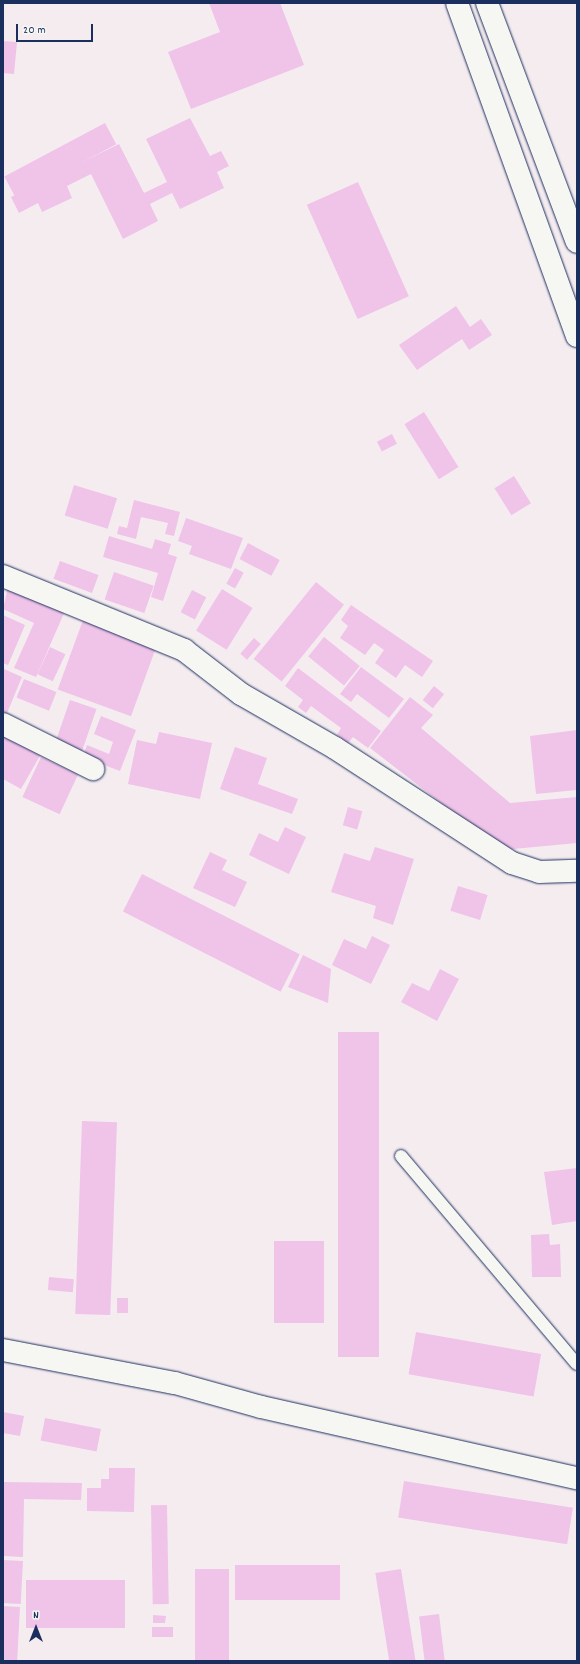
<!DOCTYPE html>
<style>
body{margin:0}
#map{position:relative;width:580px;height:1664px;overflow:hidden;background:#f5ecf0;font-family:Dekko,sans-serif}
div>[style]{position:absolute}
.building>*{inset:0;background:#f0c3e9;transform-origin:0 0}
.roads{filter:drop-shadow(0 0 1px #1b2f5e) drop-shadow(0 0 1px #1b2f5e)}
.lane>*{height:12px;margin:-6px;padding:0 6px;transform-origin:6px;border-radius:6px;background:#f6f6f2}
.street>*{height:22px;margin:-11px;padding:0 11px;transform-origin:11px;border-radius:11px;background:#f6f6f2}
.primary>*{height:22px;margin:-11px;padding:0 11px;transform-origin:11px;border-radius:11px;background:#f6f6f2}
span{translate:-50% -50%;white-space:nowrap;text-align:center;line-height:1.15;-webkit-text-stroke:3.5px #f6f6f2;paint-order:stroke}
.frame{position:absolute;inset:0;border:4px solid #1b2f5e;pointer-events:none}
.north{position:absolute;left:16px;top:1608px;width:40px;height:40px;-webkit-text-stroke:3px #f6f6f2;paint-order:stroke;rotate:0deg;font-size:11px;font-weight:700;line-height:16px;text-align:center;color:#1b2f5e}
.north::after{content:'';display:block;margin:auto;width:14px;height:18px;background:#1b2f5e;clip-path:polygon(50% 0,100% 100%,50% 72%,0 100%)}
.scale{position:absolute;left:16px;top:24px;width:77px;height:18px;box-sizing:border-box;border:2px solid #1b2f5e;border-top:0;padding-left:5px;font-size:12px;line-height:14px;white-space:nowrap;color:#1b2f5e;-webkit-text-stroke:3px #f6f6f2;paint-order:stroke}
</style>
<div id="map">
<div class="building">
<div style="clip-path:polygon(209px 3px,280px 3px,304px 65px,191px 109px,168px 52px,220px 32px)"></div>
<div style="clip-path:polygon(3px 41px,17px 42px,14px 74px,3px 73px)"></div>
<div style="clip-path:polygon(190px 118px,210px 156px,221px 151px,229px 166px,217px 172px,224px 188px,180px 209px,172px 193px,150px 204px,158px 221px,123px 239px,91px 174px,67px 186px,72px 198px,42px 212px,38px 203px,19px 213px,11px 197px,119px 144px,144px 193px,167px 182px,146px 139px)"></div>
<div style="left:105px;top:123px;width:24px;height:114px;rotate:62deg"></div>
<div style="left:358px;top:182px;width:125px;height:56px;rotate:66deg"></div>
<div style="clip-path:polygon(456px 306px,470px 327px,481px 319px,492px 335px,469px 350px,462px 339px,417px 370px,399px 345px)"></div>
<div style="left:424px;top:412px;width:65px;height:23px;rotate:58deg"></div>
<div style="left:392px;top:434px;width:11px;height:17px;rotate:63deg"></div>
<div style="left:514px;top:476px;width:32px;height:23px;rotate:58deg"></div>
<div style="left:74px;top:485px;width:45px;height:32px;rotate:17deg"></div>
<div style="clip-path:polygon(134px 500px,180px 512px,174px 536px,165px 534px,168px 523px,141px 517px,136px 539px,117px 534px,119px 526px,127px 528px)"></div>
<div style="clip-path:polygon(186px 518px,243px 538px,231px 569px,189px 554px,192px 546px,178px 541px)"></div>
<div style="clip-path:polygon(109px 536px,152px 549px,155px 539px,171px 544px,168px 554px,177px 557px,163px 601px,151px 597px,158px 573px,103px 557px)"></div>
<div style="left:248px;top:543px;width:36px;height:18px;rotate:28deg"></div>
<div style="left:60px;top:561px;width:41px;height:19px;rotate:20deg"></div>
<div style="left:235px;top:568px;width:10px;height:18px;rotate:29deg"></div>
<div style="left:114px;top:572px;width:42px;height:29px;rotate:19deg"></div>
<div style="left:316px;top:582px;width:36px;height:99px;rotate:39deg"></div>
<div style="clip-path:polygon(8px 587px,65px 611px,36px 677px,14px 668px,34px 623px,3px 609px)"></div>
<div style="left:222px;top:589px;width:36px;height:49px;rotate:32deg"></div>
<div style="left:192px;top:590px;width:16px;height:25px;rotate:27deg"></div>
<div style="clip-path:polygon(351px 605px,433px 661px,422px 677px,405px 665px,396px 678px,375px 663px,384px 650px,374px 643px,365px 655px,340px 638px,348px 626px,341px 620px)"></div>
<div style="clip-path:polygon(3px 615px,25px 625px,8px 665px,3px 663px)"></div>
<div style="left:83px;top:620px;width:78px;height:74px;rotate:20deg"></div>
<div style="left:324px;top:637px;width:46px;height:25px;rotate:39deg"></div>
<div style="left:254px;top:638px;width:9px;height:21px;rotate:41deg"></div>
<div style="left:50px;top:647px;width:17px;height:30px;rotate:25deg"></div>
<div style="clip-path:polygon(361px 667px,404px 699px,389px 718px,357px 694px,351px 702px,340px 694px)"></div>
<div style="clip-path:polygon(298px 668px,381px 731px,368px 748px,353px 737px,348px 743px,337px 735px,341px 728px,311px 706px,306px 713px,298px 707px,303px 700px,285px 686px)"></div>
<div style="clip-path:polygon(4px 669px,22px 677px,5px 718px,3px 717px)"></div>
<div style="left:24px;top:679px;width:35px;height:20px;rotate:22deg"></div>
<div style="left:434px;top:686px;width:13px;height:18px;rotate:39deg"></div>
<div style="clip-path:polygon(410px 697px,433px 715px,421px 728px,510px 803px,577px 797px,577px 843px,502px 850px,370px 748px)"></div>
<div style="left:70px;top:700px;width:28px;height:44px;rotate:19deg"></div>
<div style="clip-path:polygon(101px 716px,136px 730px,120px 771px,83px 757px,87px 745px,109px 754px,113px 742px,94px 734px)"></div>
<div style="clip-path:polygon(577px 730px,577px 790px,536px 794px,530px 736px)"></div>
<div style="clip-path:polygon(159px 732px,212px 743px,200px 799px,128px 784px,137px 740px,156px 744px)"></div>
<div style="clip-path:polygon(3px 733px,41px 754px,21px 789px,3px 779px)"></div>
<div style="clip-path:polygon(235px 747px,267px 758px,258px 784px,298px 799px,292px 814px,220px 789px)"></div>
<div style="left:41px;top:757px;width:41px;height:44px;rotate:25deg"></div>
<div style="left:348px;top:807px;width:15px;height:19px;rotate:16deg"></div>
<div style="clip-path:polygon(285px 827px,306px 837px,289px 874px,249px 855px,259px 833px,278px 842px)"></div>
<div style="clip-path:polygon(375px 847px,414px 859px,393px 925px,373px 918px,376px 906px,331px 892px,344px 853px,370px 861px)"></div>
<div style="clip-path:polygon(210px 852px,227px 860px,222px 870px,247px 882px,235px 907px,193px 888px)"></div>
<div style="left:142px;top:874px;width:177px;height:42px;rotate:27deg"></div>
<div style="left:458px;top:886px;width:31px;height:26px;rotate:17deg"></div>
<div style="clip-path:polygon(372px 936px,390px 945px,371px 984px,332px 965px,344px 939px,366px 949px)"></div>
<div style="clip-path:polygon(303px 955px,331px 969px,328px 1003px,288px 987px)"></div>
<div style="clip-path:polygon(440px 969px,459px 979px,437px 1021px,401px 1002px,412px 983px,429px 991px)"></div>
<div style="left:338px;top:1032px;width:41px;height:325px"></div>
<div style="left:82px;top:1121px;width:35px;height:193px;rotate:2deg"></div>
<div style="clip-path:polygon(577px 1168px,577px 1221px,552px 1225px,544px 1172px)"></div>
<div style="clip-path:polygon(549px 1234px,550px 1245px,560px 1244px,561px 1277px,532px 1277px,531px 1235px)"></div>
<div style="left:274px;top:1241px;width:50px;height:82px"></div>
<div style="left:49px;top:1277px;width:25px;height:13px;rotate:5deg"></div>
<div style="left:117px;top:1298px;width:11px;height:15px"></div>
<div style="left:416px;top:1332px;width:127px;height:43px;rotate:10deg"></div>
<div style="clip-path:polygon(3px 1412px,24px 1416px,20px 1436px,3px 1433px)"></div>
<div style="left:45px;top:1418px;width:57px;height:23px;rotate:11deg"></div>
<div style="clip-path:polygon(109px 1468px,135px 1468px,134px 1512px,87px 1511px,87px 1488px,101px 1488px,101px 1479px,109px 1479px)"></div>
<div style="left:404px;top:1481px;width:171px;height:37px;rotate:9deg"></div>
<div style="clip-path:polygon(3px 1482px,82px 1483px,81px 1500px,24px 1499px,23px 1557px,3px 1556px)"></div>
<div style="left:167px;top:1505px;width:99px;height:16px;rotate:89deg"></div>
<div style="left:3px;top:1560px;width:20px;height:43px;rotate:3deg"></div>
<div style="left:235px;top:1565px;width:105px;height:35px"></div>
<div style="left:195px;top:1569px;width:34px;height:92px"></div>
<div style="left:401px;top:1569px;width:93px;height:26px;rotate:81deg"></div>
<div style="left:26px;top:1580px;width:99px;height:48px"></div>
<div style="left:3px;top:1606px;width:17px;height:55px;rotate:3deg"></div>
<div style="left:439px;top:1614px;width:47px;height:20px;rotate:83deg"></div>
<div style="clip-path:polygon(153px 1615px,166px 1616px,165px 1623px,153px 1623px)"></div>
<div style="left:152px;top:1627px;width:21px;height:10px"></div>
</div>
<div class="roads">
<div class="lane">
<div style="left:401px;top:1156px;width:272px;rotate:49.8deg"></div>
</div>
<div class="street">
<div style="left:3px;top:576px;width:196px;rotate:22.2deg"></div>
<div style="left:184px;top:650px;width:72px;rotate:37.7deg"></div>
<div style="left:241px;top:694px;width:108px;rotate:29.9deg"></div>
<div style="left:335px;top:748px;width:211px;rotate:33deg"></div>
<div style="left:512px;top:863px;width:28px;rotate:18deg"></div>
<div style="left:539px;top:872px;width:38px;rotate:-2deg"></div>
<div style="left:3px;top:724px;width:101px;rotate:26.6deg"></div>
<div style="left:3px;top:1350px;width:175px;rotate:10.9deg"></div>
<div style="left:175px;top:1383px;width:89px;rotate:15.6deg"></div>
<div style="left:261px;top:1407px;width:324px;rotate:12.7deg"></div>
</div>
<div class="primary">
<div style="left:457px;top:3px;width:354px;rotate:70.2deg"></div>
<div style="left:487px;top:3px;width:255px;rotate:69.4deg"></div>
</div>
</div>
<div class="frame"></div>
<div class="north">N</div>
<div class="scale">20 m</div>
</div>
